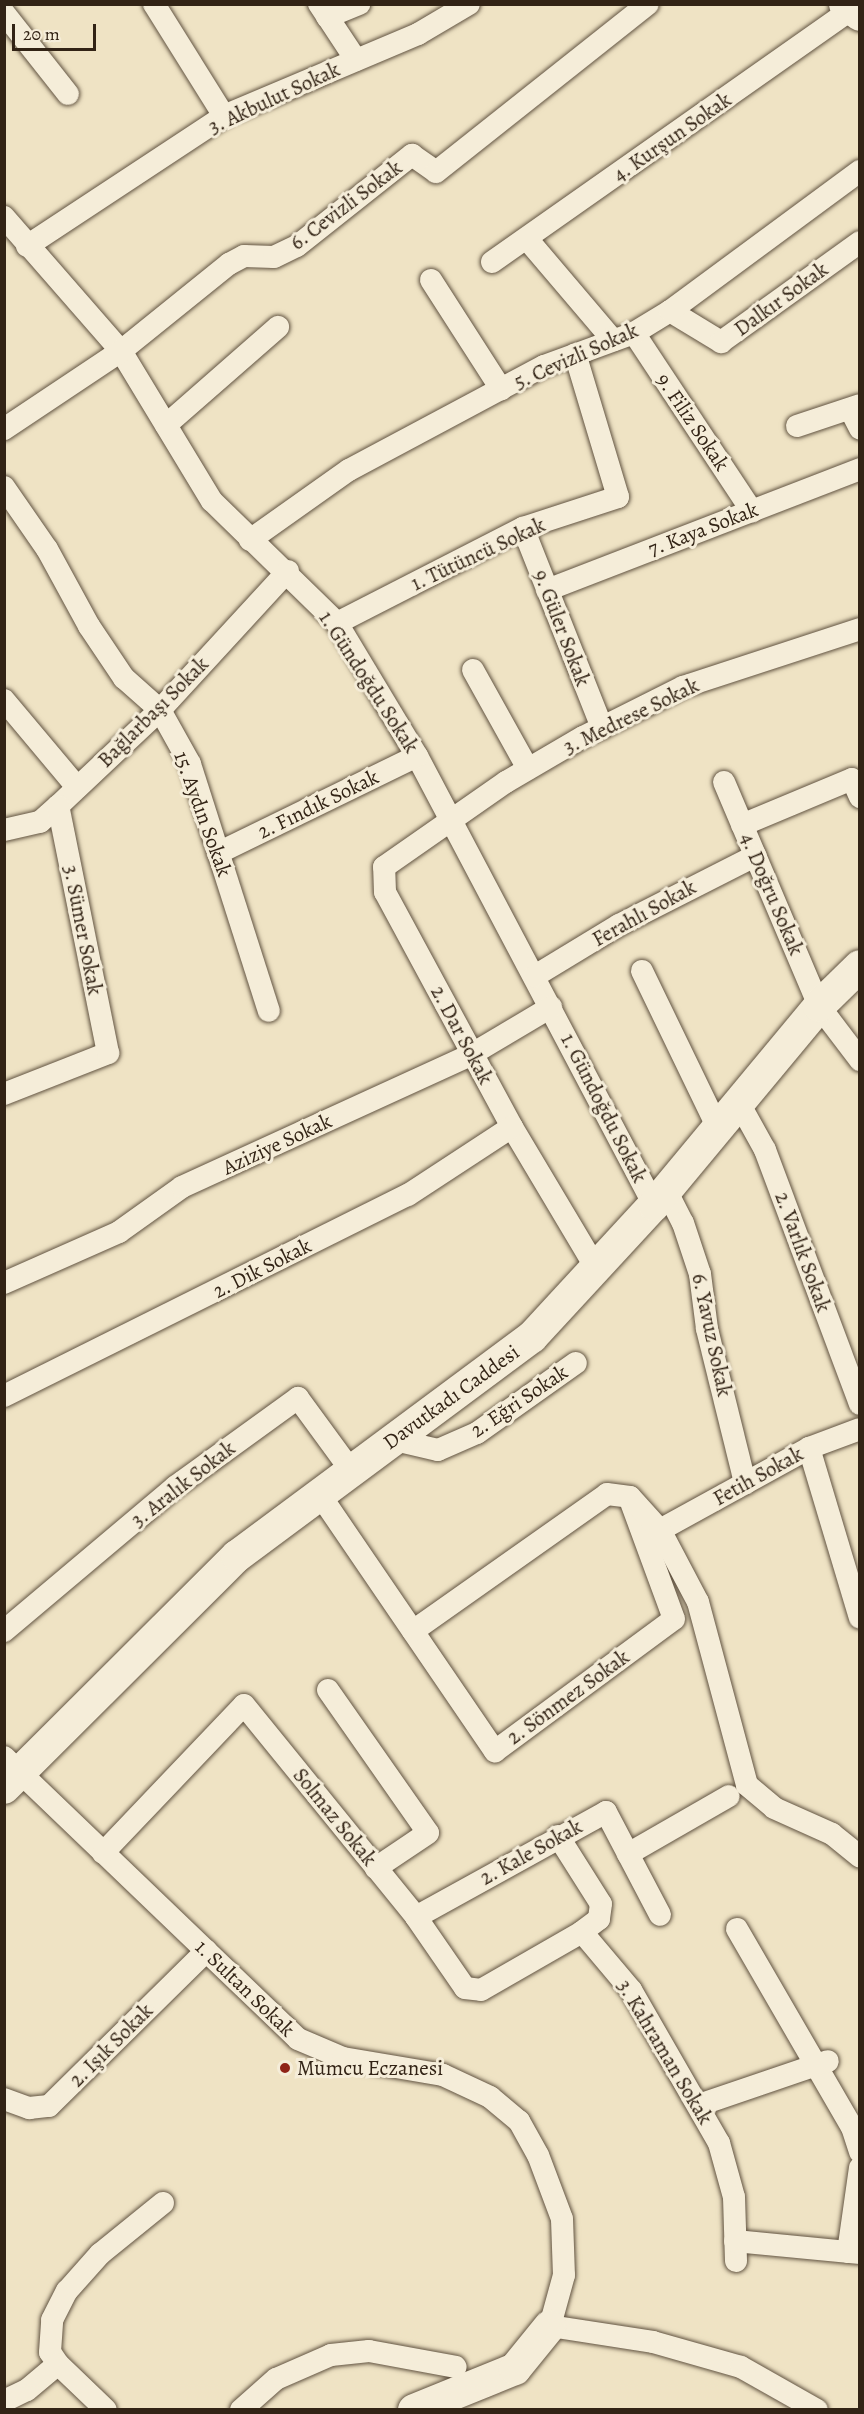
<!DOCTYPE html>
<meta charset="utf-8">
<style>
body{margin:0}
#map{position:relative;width:864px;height:2414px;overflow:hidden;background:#efe3c4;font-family:Alegreya,serif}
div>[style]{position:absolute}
.roads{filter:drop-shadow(0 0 2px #615341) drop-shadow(0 0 2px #615341)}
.minor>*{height:22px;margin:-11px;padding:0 11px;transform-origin:11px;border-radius:11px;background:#f5edd9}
.secondary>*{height:32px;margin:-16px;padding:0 16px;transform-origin:16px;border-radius:16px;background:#f5edd9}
.dots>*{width:16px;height:16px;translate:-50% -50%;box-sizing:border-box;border:3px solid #f5edd9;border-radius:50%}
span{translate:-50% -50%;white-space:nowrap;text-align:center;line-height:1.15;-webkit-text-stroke:6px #f5edd9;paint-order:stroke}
.street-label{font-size:21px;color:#322315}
.poi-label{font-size:21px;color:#322315}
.left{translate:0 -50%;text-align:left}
.frame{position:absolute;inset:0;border:6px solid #322315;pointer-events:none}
.scale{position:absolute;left:12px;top:24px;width:84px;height:27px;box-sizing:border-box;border:3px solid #322315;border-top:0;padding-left:8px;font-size:18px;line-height:21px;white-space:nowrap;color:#322315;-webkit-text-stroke:4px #f5edd9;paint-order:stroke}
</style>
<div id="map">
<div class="roads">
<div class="minor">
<div style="left:154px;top:4px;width:132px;rotate:58deg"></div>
<div style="left:319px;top:4px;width:67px;rotate:56.5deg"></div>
<div style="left:4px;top:13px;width:103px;rotate:51.7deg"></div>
<div style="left:327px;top:17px;width:35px;rotate:-22deg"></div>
<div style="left:4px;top:217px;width:178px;rotate:48.9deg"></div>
<div style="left:121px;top:351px;width:175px;rotate:58.8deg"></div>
<div style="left:212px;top:501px;width:175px;rotate:44.3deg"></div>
<div style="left:337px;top:623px;width:155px;rotate:59deg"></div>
<div style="left:417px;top:756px;width:508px;rotate:62.17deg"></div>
<div style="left:527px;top:239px;width:133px;rotate:49.6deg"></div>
<div style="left:27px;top:246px;width:236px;rotate:-33.4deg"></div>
<div style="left:224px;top:116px;width:211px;rotate:-22.9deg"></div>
<div style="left:418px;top:34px;width:59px;rotate:-30.5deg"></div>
<div style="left:492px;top:262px;width:439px;rotate:-35.1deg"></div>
<div style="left:431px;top:280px;width:130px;rotate:57.3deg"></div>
<div style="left:670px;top:311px;width:60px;rotate:31.3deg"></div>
<div style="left:721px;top:342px;width:171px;rotate:-35.7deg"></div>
<div style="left:634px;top:333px;width:214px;rotate:56.5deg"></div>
<div style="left:850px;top:409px;width:22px;rotate:63deg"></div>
<div style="left:166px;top:425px;width:149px;rotate:-41.2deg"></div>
<div style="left:797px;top:426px;width:66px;rotate:-18.4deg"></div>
<div style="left:4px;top:429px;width:141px;rotate:-33.7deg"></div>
<div style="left:121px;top:351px;width:139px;rotate:-38.9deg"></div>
<div style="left:229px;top:264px;width:17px;rotate:-28deg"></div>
<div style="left:244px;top:256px;width:30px;rotate:2deg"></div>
<div style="left:274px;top:257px;width:25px;rotate:-26deg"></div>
<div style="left:297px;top:246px;width:147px;rotate:-38.4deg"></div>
<div style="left:412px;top:155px;width:29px;rotate:35deg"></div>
<div style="left:436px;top:172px;width:270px;rotate:-38.4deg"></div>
<div style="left:4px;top:487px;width:75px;rotate:55.3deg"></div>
<div style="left:47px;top:549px;width:88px;rotate:61.4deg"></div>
<div style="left:89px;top:626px;width:63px;rotate:56.1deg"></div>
<div style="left:124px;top:678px;width:48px;rotate:41.6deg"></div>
<div style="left:160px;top:710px;width:62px;rotate:60.9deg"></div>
<div style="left:190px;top:764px;width:259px;rotate:72.3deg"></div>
<div style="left:523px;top:528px;width:215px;rotate:68.4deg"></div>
<div style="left:250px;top:540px;width:121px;rotate:-35.3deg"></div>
<div style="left:349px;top:470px;width:221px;rotate:-28.1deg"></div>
<div style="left:544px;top:366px;width:96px;rotate:-20.1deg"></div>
<div style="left:634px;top:333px;width:42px;rotate:-31.4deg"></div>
<div style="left:670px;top:311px;width:236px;rotate:-36.4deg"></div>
<div style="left:547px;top:590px;width:336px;rotate:-21.1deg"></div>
<div style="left:337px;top:623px;width:209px;rotate:-27.1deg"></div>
<div style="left:523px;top:528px;width:100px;rotate:-18.1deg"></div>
<div style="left:618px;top:497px;width:149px;rotate:-106.7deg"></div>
<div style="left:473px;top:670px;width:113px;rotate:60.9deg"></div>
<div style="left:4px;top:700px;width:114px;rotate:50deg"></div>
<div style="left:724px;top:782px;width:243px;rotate:67deg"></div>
<div style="left:819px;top:1006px;width:68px;rotate:52.8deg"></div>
<div style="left:742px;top:825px;width:119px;rotate:-22.7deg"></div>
<div style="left:852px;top:779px;width:20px;rotate:66deg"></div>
<div style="left:4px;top:830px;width:37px;rotate:-13deg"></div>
<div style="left:40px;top:822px;width:24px;rotate:-42deg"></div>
<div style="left:58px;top:806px;width:140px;rotate:-43.3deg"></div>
<div style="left:160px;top:710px;width:189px;rotate:-47.4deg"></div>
<div style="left:218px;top:853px;width:221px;rotate:-26deg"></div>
<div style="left:642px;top:971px;width:174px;rotate:64.2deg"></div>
<div style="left:535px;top:976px;width:98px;rotate:-31.3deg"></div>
<div style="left:619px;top:925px;width:153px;rotate:-26.9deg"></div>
<div style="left:4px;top:1094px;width:112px;rotate:-21.5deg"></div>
<div style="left:108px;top:1053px;width:252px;rotate:-101.4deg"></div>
<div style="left:739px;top:1103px;width:54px;rotate:61deg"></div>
<div style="left:765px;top:1150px;width:271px;rotate:69.5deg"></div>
<div style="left:666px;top:1190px;width:37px;rotate:63deg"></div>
<div style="left:683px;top:1223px;width:54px;rotate:71.6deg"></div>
<div style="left:700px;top:1274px;width:55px;rotate:82.7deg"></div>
<div style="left:707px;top:1329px;width:159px;rotate:76.1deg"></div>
<div style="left:596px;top:1268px;width:164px;rotate:-120.8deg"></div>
<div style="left:512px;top:1127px;width:267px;rotate:-118.4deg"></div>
<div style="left:385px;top:892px;width:25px;rotate:-92deg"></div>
<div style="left:384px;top:867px;width:149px;rotate:-34.9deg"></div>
<div style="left:506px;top:782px;width:89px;rotate:-30.3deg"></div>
<div style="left:583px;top:737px;width:112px;rotate:-26.6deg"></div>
<div style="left:683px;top:687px;width:186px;rotate:-18.1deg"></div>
<div style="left:4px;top:1283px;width:126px;rotate:-23.9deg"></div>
<div style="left:119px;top:1232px;width:77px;rotate:-35.5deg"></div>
<div style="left:182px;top:1187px;width:319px;rotate:-24.6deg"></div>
<div style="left:472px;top:1054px;width:92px;rotate:-30.7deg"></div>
<div style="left:4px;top:1396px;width:451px;rotate:-26.5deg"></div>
<div style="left:408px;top:1195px;width:124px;rotate:-33.2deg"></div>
<div style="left:395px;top:1440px;width:44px;rotate:13.1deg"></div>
<div style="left:438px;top:1450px;width:43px;rotate:-23.6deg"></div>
<div style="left:477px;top:1433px;width:121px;rotate:-35.3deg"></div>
<div style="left:809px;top:1448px;width:177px;rotate:73.3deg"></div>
<div style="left:318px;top:1492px;width:314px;rotate:55.7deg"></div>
<div style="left:495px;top:1751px;width:222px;rotate:-36.4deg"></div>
<div style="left:674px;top:1619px;width:125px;rotate:-110.2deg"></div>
<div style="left:660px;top:1530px;width:170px;rotate:-28.8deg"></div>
<div style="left:809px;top:1448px;width:54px;rotate:-20.4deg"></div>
<div style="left:4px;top:1631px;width:224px;rotate:-40.1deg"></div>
<div style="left:175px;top:1487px;width:152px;rotate:-35.9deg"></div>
<div style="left:298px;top:1398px;width:88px;rotate:53.8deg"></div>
<div style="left:413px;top:1631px;width:237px;rotate:-35.2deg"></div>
<div style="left:607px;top:1494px;width:23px;rotate:7deg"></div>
<div style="left:630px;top:1497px;width:45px;rotate:47.7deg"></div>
<div style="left:660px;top:1530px;width:81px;rotate:62.2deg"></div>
<div style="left:698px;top:1602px;width:189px;rotate:75deg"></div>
<div style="left:747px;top:1785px;width:35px;rotate:40deg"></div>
<div style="left:774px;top:1808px;width:64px;rotate:24.1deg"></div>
<div style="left:832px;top:1834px;width:36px;rotate:39deg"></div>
<div style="left:328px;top:1690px;width:174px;rotate:55deg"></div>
<div style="left:428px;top:1833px;width:63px;rotate:146.1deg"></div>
<div style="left:4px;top:1757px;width:407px;rotate:43.8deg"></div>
<div style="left:298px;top:2039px;width:49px;rotate:22.9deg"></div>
<div style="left:343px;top:2058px;width:101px;rotate:9.6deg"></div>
<div style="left:443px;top:2075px;width:52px;rotate:25.1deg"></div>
<div style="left:490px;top:2097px;width:38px;rotate:40deg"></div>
<div style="left:519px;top:2121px;width:39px;rotate:61deg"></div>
<div style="left:538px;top:2155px;width:68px;rotate:69.4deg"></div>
<div style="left:562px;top:2219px;width:56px;rotate:88deg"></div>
<div style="left:564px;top:2275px;width:53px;rotate:105.4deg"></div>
<div style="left:550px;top:2326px;width:104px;rotate:8.8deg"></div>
<div style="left:653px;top:2342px;width:91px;rotate:15.9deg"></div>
<div style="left:741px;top:2367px;width:87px;rotate:29.5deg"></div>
<div style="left:558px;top:1836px;width:80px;rotate:57.7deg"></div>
<div style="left:601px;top:1904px;width:15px;rotate:98deg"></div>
<div style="left:599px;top:1919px;width:21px;rotate:143deg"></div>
<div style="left:582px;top:1932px;width:76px;rotate:49.8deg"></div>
<div style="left:631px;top:1990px;width:177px;rotate:60.1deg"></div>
<div style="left:719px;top:2143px;width:56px;rotate:74.5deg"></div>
<div style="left:734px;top:2197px;width:64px;rotate:88.2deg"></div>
<div style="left:103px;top:1853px;width:204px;rotate:-46.4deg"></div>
<div style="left:244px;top:1705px;width:273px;rotate:50.9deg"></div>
<div style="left:416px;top:1917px;width:86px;rotate:55.4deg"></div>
<div style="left:465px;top:1988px;width:16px;rotate:7deg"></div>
<div style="left:481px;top:1990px;width:116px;rotate:-29.9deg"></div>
<div style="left:628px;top:1854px;width:116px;rotate:-29.9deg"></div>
<div style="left:416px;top:1917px;width:217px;rotate:-28.9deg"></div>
<div style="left:606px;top:1812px;width:116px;rotate:62.3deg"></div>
<div style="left:737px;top:1929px;width:229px;rotate:59.9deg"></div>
<div style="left:852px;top:2127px;width:26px;rotate:72deg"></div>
<div style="left:4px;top:2099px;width:27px;rotate:20deg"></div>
<div style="left:29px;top:2108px;width:20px;rotate:-6deg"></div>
<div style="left:49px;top:2106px;width:221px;rotate:-44.6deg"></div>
<div style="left:699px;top:2105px;width:136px;rotate:-18.8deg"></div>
<div style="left:735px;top:2241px;width:126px;rotate:5.5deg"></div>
<div style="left:848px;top:2252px;width:85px;rotate:-81.9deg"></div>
<div style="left:58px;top:2364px;width:14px;rotate:-124deg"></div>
<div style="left:50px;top:2352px;width:32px;rotate:-86deg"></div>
<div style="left:52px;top:2320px;width:33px;rotate:-63deg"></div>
<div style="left:67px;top:2291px;width:50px;rotate:-48.3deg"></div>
<div style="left:100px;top:2254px;width:81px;rotate:-39deg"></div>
<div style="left:4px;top:2401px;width:25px;rotate:-26deg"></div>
<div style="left:27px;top:2390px;width:40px;rotate:-40deg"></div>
<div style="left:58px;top:2364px;width:66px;rotate:43.8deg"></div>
<div style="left:241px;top:2410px;width:47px;rotate:-41.5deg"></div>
<div style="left:276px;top:2379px;width:60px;rotate:-23.6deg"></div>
<div style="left:331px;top:2355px;width:38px;rotate:-6deg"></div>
<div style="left:369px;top:2351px;width:88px;rotate:10.4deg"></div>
</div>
<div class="secondary">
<div style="left:845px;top:4px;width:19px;rotate:36deg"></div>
<div style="left:4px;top:1788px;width:329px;rotate:-44.9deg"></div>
<div style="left:237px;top:1556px;width:367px;rotate:-36.6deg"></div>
<div style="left:532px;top:1337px;width:180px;rotate:-47.3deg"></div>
<div style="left:654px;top:1205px;width:259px;rotate:-50.3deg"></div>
<div style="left:819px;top:1006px;width:57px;rotate:-44.3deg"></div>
<div style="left:414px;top:2410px;width:109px;rotate:-22.1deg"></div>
<div style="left:515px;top:2369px;width:55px;rotate:-50.9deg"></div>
</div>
</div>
<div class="dots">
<div style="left:285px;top:2068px;background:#8f2418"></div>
</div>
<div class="street-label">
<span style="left:274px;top:98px;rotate:-25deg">3. Akbulut Sokak</span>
<span style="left:672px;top:137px;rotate:-35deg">4. Kurşun Sokak</span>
<span style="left:346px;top:205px;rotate:-37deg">6. Cevizli Sokak</span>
<span style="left:781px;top:299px;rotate:-36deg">Dalkır Sokak</span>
<span style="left:576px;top:356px;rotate:-24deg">5. Cevizli Sokak</span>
<span style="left:693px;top:422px;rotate:56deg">9. Filiz Sokak</span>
<span style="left:703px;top:529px;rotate:-21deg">7. Kaya Sokak</span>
<span style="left:478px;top:554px;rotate:-25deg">1. Tütüncü Sokak</span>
<span style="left:562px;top:628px;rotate:69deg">9. Güler Sokak</span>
<span style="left:369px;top:682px;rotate:57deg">1. Gündoğdu Sokak</span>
<span style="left:153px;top:712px;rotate:-45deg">Bağlarbaşı Sokak</span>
<span style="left:631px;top:716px;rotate:-26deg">3. Medrese Sokak</span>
<span style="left:318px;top:804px;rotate:-26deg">2. Fındık Sokak</span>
<span style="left:203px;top:814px;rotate:70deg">15. Aydın Sokak</span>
<span style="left:772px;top:894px;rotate:67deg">4. Doğru Sokak</span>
<span style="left:644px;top:913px;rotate:-29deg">Ferahlı Sokak</span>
<span style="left:83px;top:930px;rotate:79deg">3. Sümer Sokak</span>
<span style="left:462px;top:1035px;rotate:62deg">2. Dar Sokak</span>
<span style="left:604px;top:1108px;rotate:63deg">1. Gündoğdu Sokak</span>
<span style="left:277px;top:1144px;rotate:-25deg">Aziziye Sokak</span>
<span style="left:803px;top:1252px;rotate:70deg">2. Varlık Sokak</span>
<span style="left:262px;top:1268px;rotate:-27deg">2. Dik Sokak</span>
<span style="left:712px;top:1335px;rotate:78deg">6. Yavuz Sokak</span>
<span style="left:451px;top:1397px;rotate:-36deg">Davutkadı Caddesi</span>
<span style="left:519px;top:1401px;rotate:-34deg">2. Eğri Sokak</span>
<span style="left:758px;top:1476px;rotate:-29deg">Fetih Sokak</span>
<span style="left:183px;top:1484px;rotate:-38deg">3. Aralık Sokak</span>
<span style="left:568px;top:1697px;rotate:-36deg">2. Sönmez Sokak</span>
<span style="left:335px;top:1817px;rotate:51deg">Solmaz Sokak</span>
<span style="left:531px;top:1852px;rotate:-29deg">2. Kale Sokak</span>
<span style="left:245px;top:1988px;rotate:44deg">1. Sultan Sokak</span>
<span style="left:111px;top:2045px;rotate:-45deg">2. Işık Sokak</span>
<span style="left:665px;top:2052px;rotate:59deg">3. Kahraman Sokak</span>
</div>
<div class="poi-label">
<span class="left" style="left:297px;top:2068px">Mumcu Eczanesi</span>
</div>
<div class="frame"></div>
<div class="scale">20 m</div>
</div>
